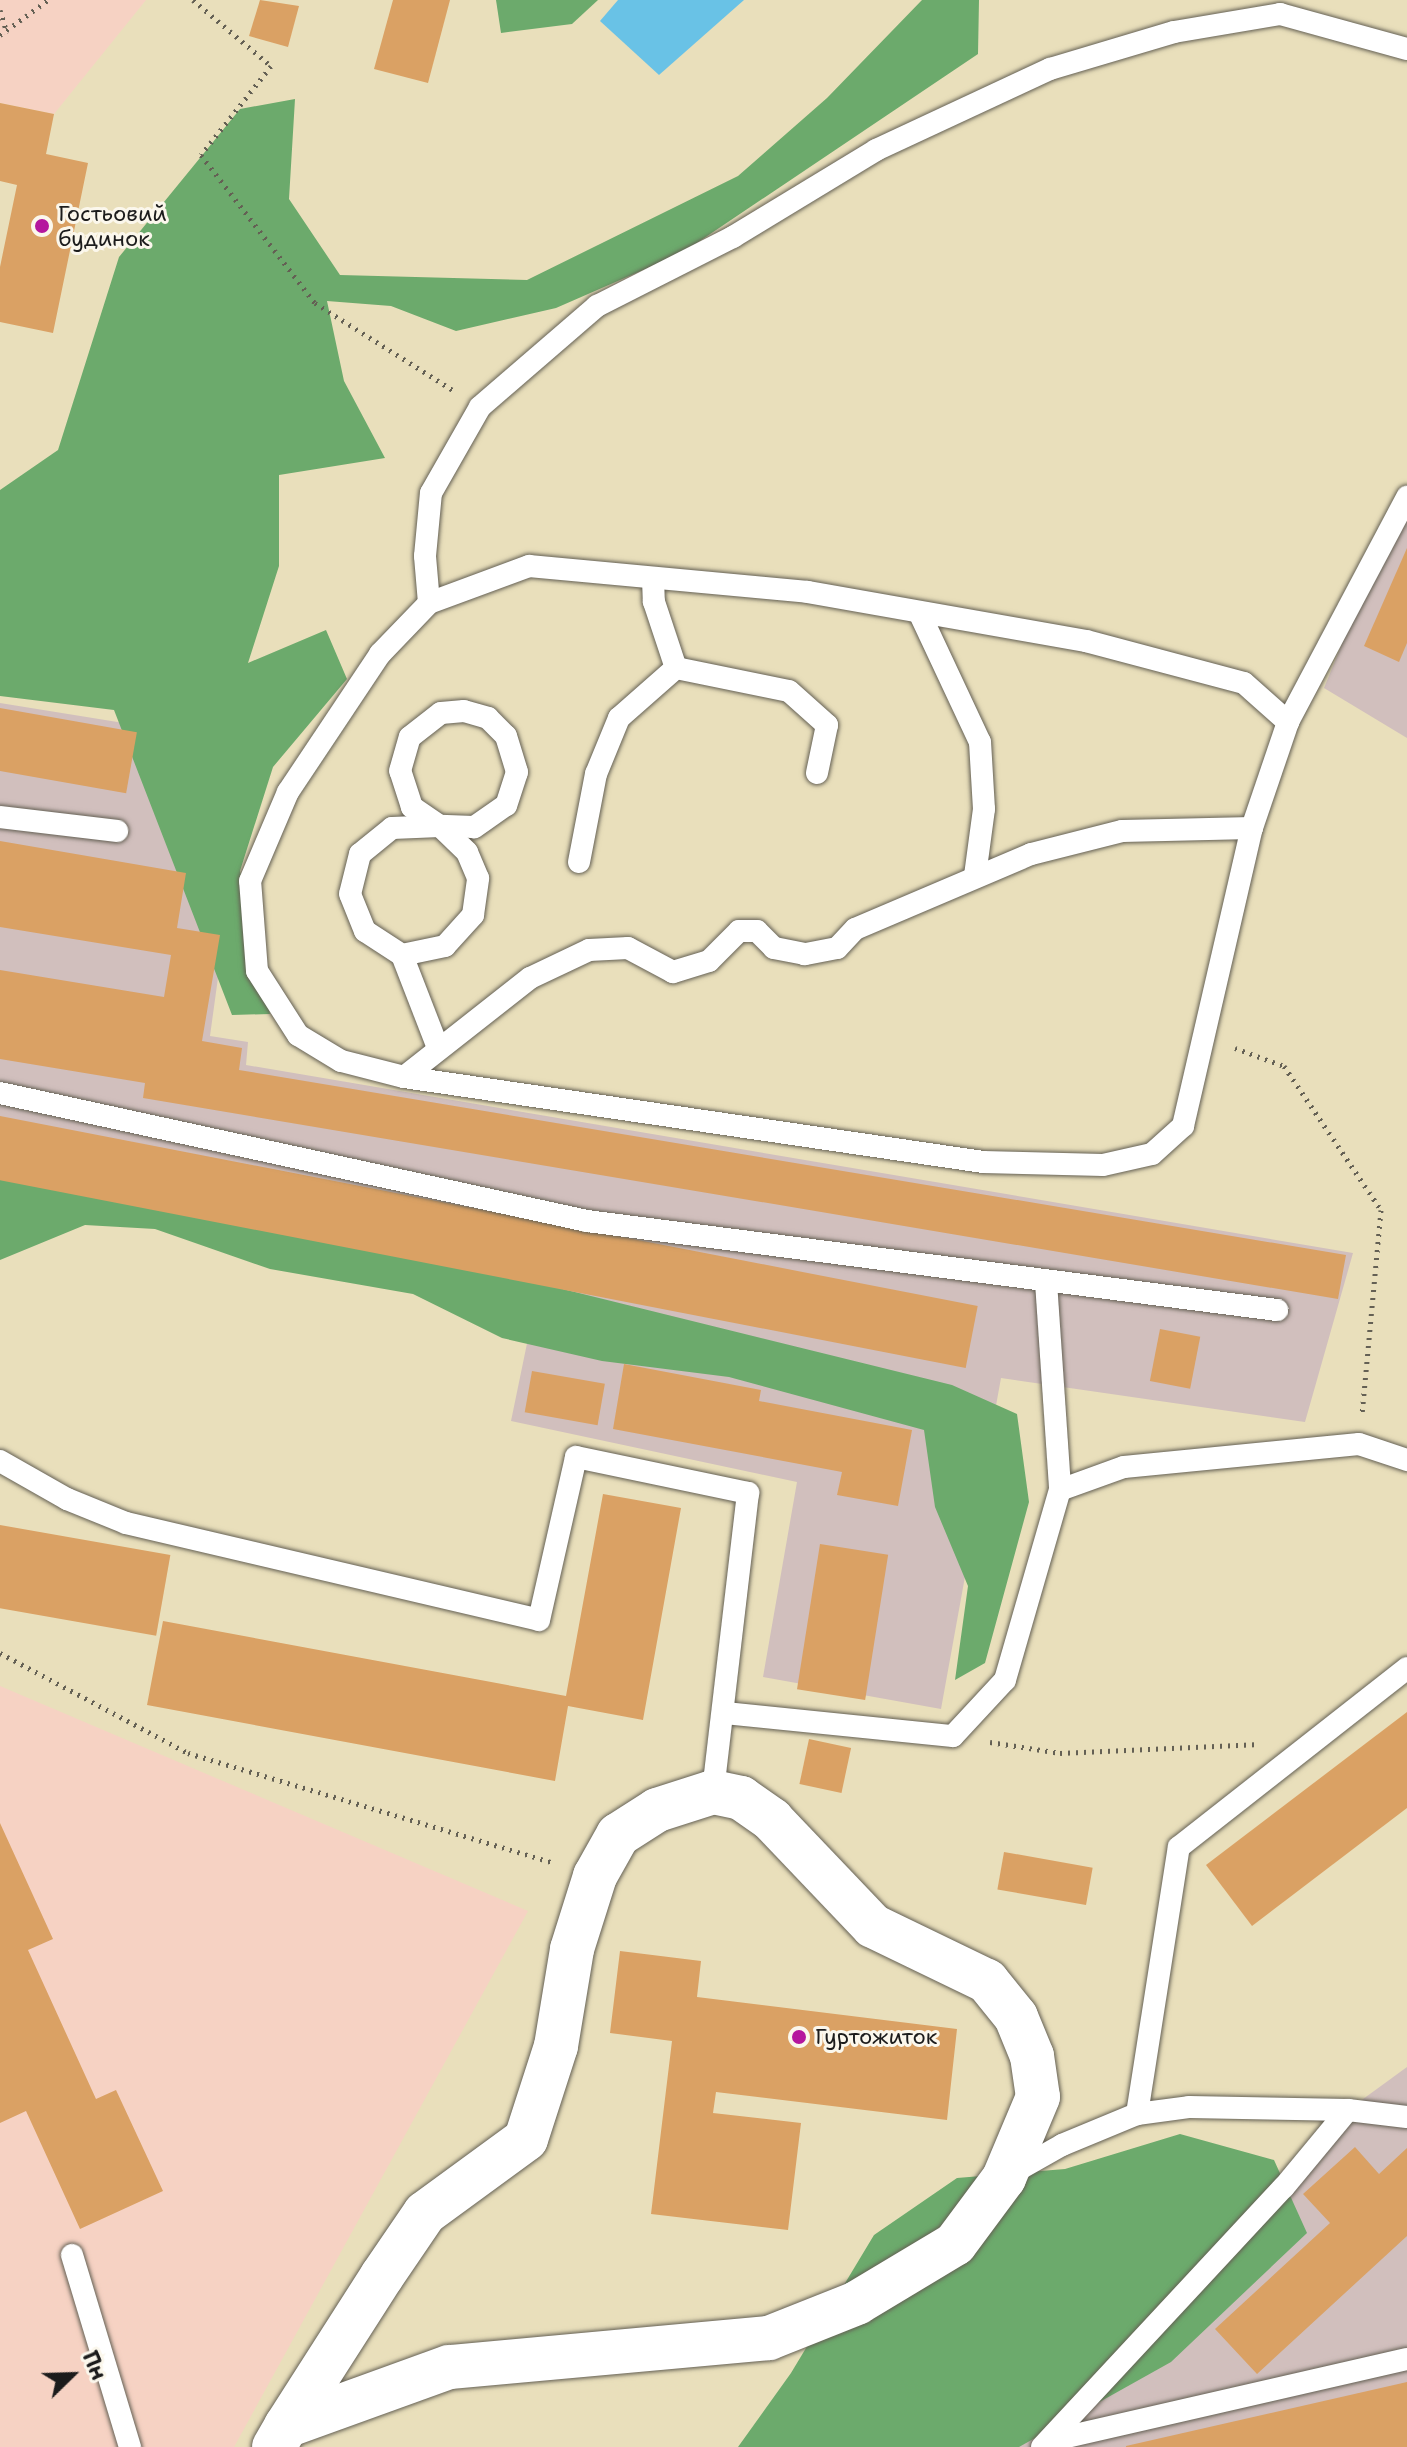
<!DOCTYPE html>
<meta charset="utf-8">
<style>
body{margin:0}
#map{position:relative;width:1407px;height:2447px;overflow:hidden;background:#e9dfbb;font-family:"Shantell Sans",sans-serif}
div>[style]{position:absolute}
.built>*{inset:0;background:#f6d2c3}
.industrial>*{inset:0;background:#d1bfbd}
.forest>*{inset:0;background:#6caa6c}
.water>*{inset:0;background:#69c2e6}
.building>*{inset:0;background:#daa164;transform-origin:0 0}
.path>*{height:5px;margin-top:-2.5px;transform-origin:0;background:repeating-linear-gradient(90deg,#646054 0 2px,transparent 0 8px)}
.roads{filter:drop-shadow(0 0 2px #646054) drop-shadow(0 0 2px #646054)}
.service>*{height:22px;margin:-11px;padding:0 11px;transform-origin:11px;border-radius:11px;background:#fff}
.minor>*{height:44px;margin:-22px;padding:0 22px;transform-origin:22px;border-radius:22px;background:#fff}
.dots>*{width:22px;height:22px;translate:-50% -50%;box-sizing:border-box;border:4px solid #fbf7ec;border-radius:50%}
span{translate:-50% -50%;white-space:nowrap;text-align:center;line-height:1.15;-webkit-text-stroke:6px #fbf7ec;paint-order:stroke}
.poi-label{font-size:22px;color:#1c1c1c}
.left{translate:0 -50%;text-align:left}
.north{position:absolute;left:32px;top:2335px;width:80px;height:80px;-webkit-text-stroke:6px #fbf7ec;paint-order:stroke;rotate:67deg;font-size:22px;font-weight:700;line-height:32px;text-align:center;color:#1c1c1c}
.north::after{content:'';display:block;margin:auto;width:28px;height:36px;background:#1c1c1c;clip-path:polygon(50% 0,100% 100%,50% 72%,0 100%)}
</style>
<div id="map">
<div class="built">
<div style="clip-path:polygon(0 0,146px 0,54px 114px,0 103px)"></div>
<div style="clip-path:polygon(0 1686px,528px 1911px,234px 2447px,0 2447px)"></div>
</div>
<div class="industrial">
<div style="clip-path:polygon(1407px 485px,1407px 738px,1324px 688px)"></div>
<div style="clip-path:polygon(0 703px,136px 725px,224px 934px,210px 1036px,248px 1042px,246px 1065px,1353px 1253px,1305px 1422px,1001px 1378px,941px 1709px,763px 1677px,797px 1482px,511px 1421px,537px 1295px,0 1184px)"></div>
<div style="clip-path:polygon(1407px 2067px,1407px 2447px,1005px 2447px,1348px 2110px)"></div>
</div>
<div class="forest">
<div style="clip-path:polygon(496px 0,598px 0,572px 24px,501px 33px)"></div>
<div style="clip-path:polygon(922px 0,979px 0,978px 54px,682px 253px,556px 308px,456px 331px,391px 306px,327px 301px,344px 381px,385px 458px,279px 475px,279px 566px,248px 663px,326px 630px,347px 679px,273px 767px,240px 871px,270px 1014px,232px 1015px,114px 710px,0 696px,0 490px,58px 450px,119px 257px,240px 109px,295px 99px,289px 199px,340px 275px,527px 280px,738px 176px,827px 98px)"></div>
<div style="clip-path:polygon(0 1167px,352px 1237px,952px 1385px,1017px 1414px,1029px 1502px,985px 1663px,955px 1680px,968px 1586px,935px 1507px,924px 1430px,729px 1377px,602px 1361px,502px 1338px,413px 1294px,270px 1269px,155px 1229px,85px 1225px,0 1260px)"></div>
<div style="clip-path:polygon(1180px 2134px,1274px 2160px,1307px 2233px,1171px 2362px,1019px 2447px,738px 2447px,791px 2373px,874px 2235px,957px 2178px,1065px 2169px)"></div>
</div>
<div class="water">
<div style="clip-path:polygon(618px 0,744px 0,659px 75px,600px 21px)"></div>
</div>
<div class="building">
<div style="clip-path:polygon(260px 0,299px 6px,288px 47px,249px 36px)"></div>
<div style="clip-path:polygon(393px 0,450px 0,428px 83px,374px 69px)"></div>
<div style="clip-path:polygon(0 103px,54px 114px,46px 154px,88px 163px,53px 333px,0 322px,0 267px,17px 185px,0 181px)"></div>
<div style="clip-path:polygon(1407px 548px,1407px 643px,1399px 662px,1364px 646px)"></div>
<div style="left:0;top:708px;width:139px;height:62px;rotate:10deg"></div>
<div style="clip-path:polygon(0 841px,186px 873px,177px 928px,220px 935px,202px 1041px,242px 1048px,239px 1070px,1346px 1255px,1338px 1299px,143px 1098px,145px 1083px,0 1059px,0 970px,164px 997px,171px 955px,0 927px)"></div>
<div style="left:0;top:1116px;width:996px;height:63px;rotate:11deg"></div>
<div style="left:1160px;top:1329px;width:41px;height:53px;rotate:11deg"></div>
<div style="clip-path:polygon(624px 1364px,761px 1390px,759px 1401px,912px 1430px,898px 1506px,837px 1495px,842px 1472px,613px 1429px)"></div>
<div style="left:532px;top:1371px;width:74px;height:42px;rotate:10deg"></div>
<div style="clip-path:polygon(603px 1494px,681px 1508px,643px 1720px,568px 1706px,555px 1781px,147px 1705px,163px 1621px,566px 1696px)"></div>
<div style="left:0;top:1525px;width:173px;height:82px;rotate:10deg"></div>
<div style="left:820px;top:1544px;width:69px;height:147px;rotate:9deg"></div>
<div style="clip-path:polygon(1407px 1712px,1407px 1808px,1252px 1926px,1206px 1865px)"></div>
<div style="left:809px;top:1739px;width:43px;height:46px;rotate:12deg"></div>
<div style="clip-path:polygon(0 1823px,53px 1939px,28px 1950px,96px 2099px,116px 2090px,163px 2191px,80px 2229px,26px 2111px,0 2123px)"></div>
<div style="left:1004px;top:1852px;width:90px;height:38px;rotate:10deg"></div>
<div style="clip-path:polygon(620px 1951px,701px 1961px,697px 1997px,957px 2029px,947px 2120px,716px 2092px,713px 2113px,801px 2123px,788px 2230px,651px 2214px,672px 2041px,610px 2033px)"></div>
<div style="clip-path:polygon(1355px 2147px,1379px 2174px,1407px 2148px,1407px 2236px,1257px 2374px,1215px 2329px,1330px 2223px,1303px 2194px)"></div>
<div style="clip-path:polygon(1407px 2382px,1407px 2447px,1126px 2447px,1126px 2446px)"></div>
</div>
<div class="path">
<div style="left:193px;top:0;width:102px;rotate:40.2deg"></div>
<div style="left:271px;top:66px;width:113px;rotate:128.2deg"></div>
<div style="left:201px;top:155px;width:187px;rotate:52.4deg"></div>
<div style="left:315px;top:303px;width:165px;rotate:32.3deg"></div>
<div style="left:0;top:10px;width:24px;rotate:73deg"></div>
<div style="left:0;top:35px;width:59px;rotate:-36.1deg"></div>
<div style="left:1235px;top:1048px;width:52px;rotate:20.2deg"></div>
<div style="left:1284px;top:1066px;width:174px;rotate:56deg"></div>
<div style="left:1381px;top:1210px;width:204px;rotate:95.3deg"></div>
<div style="left:0;top:1653px;width:213px;rotate:28deg"></div>
<div style="left:188px;top:1753px;width:382px;rotate:16.7deg"></div>
<div style="left:990px;top:1742px;width:71px;rotate:8.9deg"></div>
<div style="left:1060px;top:1753px;width:195px;rotate:-2.6deg"></div>
</div>
<div class="roads">
<div class="service">
<div style="left:529px;top:566px;width:280px;rotate:5.3deg"></div>
<div style="left:808px;top:592px;width:282px;rotate:10deg"></div>
<div style="left:1086px;top:641px;width:163px;rotate:14.9deg"></div>
<div style="left:1244px;top:683px;width:59px;rotate:41.6deg"></div>
<div style="left:1288px;top:722px;width:112px;rotate:108.8deg"></div>
<div style="left:1252px;top:828px;width:130px;rotate:178.7deg"></div>
<div style="left:1122px;top:831px;width:94px;rotate:165.8deg"></div>
<div style="left:1031px;top:854px;width:191px;rotate:156.9deg"></div>
<div style="left:855px;top:929px;width:26px;rotate:133deg"></div>
<div style="left:837px;top:948px;width:33px;rotate:169deg"></div>
<div style="left:805px;top:954px;width:32px;rotate:-169deg"></div>
<div style="left:774px;top:948px;width:24px;rotate:-135deg"></div>
<div style="left:757px;top:931px;width:18px;rotate:180deg"></div>
<div style="left:739px;top:931px;width:42px;rotate:135deg"></div>
<div style="left:709px;top:961px;width:38px;rotate:163deg"></div>
<div style="left:673px;top:972px;width:51px;rotate:-151.9deg"></div>
<div style="left:628px;top:948px;width:39px;rotate:177deg"></div>
<div style="left:589px;top:950px;width:65px;rotate:154.6deg"></div>
<div style="left:530px;top:978px;width:160px;rotate:141.8deg"></div>
<div style="left:404px;top:1077px;width:65px;rotate:-165.7deg"></div>
<div style="left:341px;top:1061px;width:50px;rotate:-148.8deg"></div>
<div style="left:298px;top:1035px;width:76px;rotate:-122.6deg"></div>
<div style="left:257px;top:971px;width:90px;rotate:-94.4deg"></div>
<div style="left:250px;top:881px;width:97px;rotate:-66.9deg"></div>
<div style="left:288px;top:792px;width:166px;rotate:-56.3deg"></div>
<div style="left:380px;top:654px;width:71px;rotate:-46.1deg"></div>
<div style="left:429px;top:603px;width:107px;rotate:-20.3deg"></div>
<div style="left:653px;top:578px;width:24px;rotate:88deg"></div>
<div style="left:654px;top:602px;width:70px;rotate:71.6deg"></div>
<div style="left:429px;top:603px;width:47px;rotate:-94.9deg"></div>
<div style="left:425px;top:556px;width:63px;rotate:-84.6deg"></div>
<div style="left:431px;top:493px;width:99px;rotate:-60.3deg"></div>
<div style="left:480px;top:407px;width:155px;rotate:-40.8deg"></div>
<div style="left:597px;top:306px;width:153px;rotate:-26.9deg"></div>
<div style="left:733px;top:237px;width:167px;rotate:-31.3deg"></div>
<div style="left:876px;top:150px;width:192px;rotate:-25deg"></div>
<div style="left:1050px;top:69px;width:129px;rotate:-16.6deg"></div>
<div style="left:1174px;top:32px;width:108px;rotate:-9.6deg"></div>
<div style="left:1280px;top:14px;width:132px;rotate:15.4deg"></div>
<div style="left:919px;top:612px;width:144px;rotate:64.9deg"></div>
<div style="left:980px;top:742px;width:67px;rotate:86.6deg"></div>
<div style="left:984px;top:809px;width:68px;rotate:97.7deg"></div>
<div style="left:1288px;top:722px;width:255px;rotate:-62.1deg"></div>
<div style="left:0;top:817px;width:118px;rotate:6.8deg"></div>
<div style="left:440px;top:826px;width:34px;rotate:-146deg"></div>
<div style="left:412px;top:807px;width:38px;rotate:-108deg"></div>
<div style="left:400px;top:771px;width:35px;rotate:-74deg"></div>
<div style="left:410px;top:737px;width:39px;rotate:-38deg"></div>
<div style="left:441px;top:713px;width:23px;rotate:-5deg"></div>
<div style="left:464px;top:711px;width:25px;rotate:16deg"></div>
<div style="left:488px;top:718px;width:25px;rotate:45deg"></div>
<div style="left:506px;top:736px;width:38px;rotate:73deg"></div>
<div style="left:517px;top:772px;width:35px;rotate:108deg"></div>
<div style="left:506px;top:805px;width:39px;rotate:145deg"></div>
<div style="left:474px;top:827px;width:34px;rotate:-178deg"></div>
<div style="left:440px;top:826px;width:48px;rotate:177.6deg"></div>
<div style="left:392px;top:828px;width:41px;rotate:140.9deg"></div>
<div style="left:360px;top:854px;width:41px;rotate:104deg"></div>
<div style="left:350px;top:894px;width:40px;rotate:68deg"></div>
<div style="left:365px;top:931px;width:44px;rotate:33deg"></div>
<div style="left:402px;top:955px;width:44px;rotate:-11.8deg"></div>
<div style="left:445px;top:946px;width:42px;rotate:-47.9deg"></div>
<div style="left:473px;top:915px;width:37px;rotate:-82deg"></div>
<div style="left:478px;top:878px;width:28px;rotate:-113deg"></div>
<div style="left:467px;top:852px;width:37px;rotate:-136deg"></div>
<div style="left:579px;top:862px;width:90px;rotate:-79.1deg"></div>
<div style="left:596px;top:774px;width:61px;rotate:-67.7deg"></div>
<div style="left:619px;top:718px;width:76px;rotate:-41.3deg"></div>
<div style="left:676px;top:668px;width:115px;rotate:11.5deg"></div>
<div style="left:789px;top:691px;width:51px;rotate:41.8deg"></div>
<div style="left:827px;top:725px;width:49px;rotate:101.8deg"></div>
<div style="left:402px;top:955px;width:100px;rotate:68.8deg"></div>
<div style="left:404px;top:1077px;width:585px;rotate:8.35deg"></div>
<div style="left:983px;top:1162px;width:120px;rotate:1.4deg"></div>
<div style="left:1103px;top:1165px;width:50px;rotate:-12.7deg"></div>
<div style="left:1152px;top:1154px;width:42px;rotate:-42.1deg"></div>
<div style="left:1183px;top:1126px;width:306px;rotate:-77deg"></div>
<div style="left:0;top:1093px;width:601px;rotate:12.3deg"></div>
<div style="left:587px;top:1221px;width:696px;rotate:7.35deg"></div>
<div style="left:1046px;top:1282px;width:208px;rotate:86.1deg"></div>
<div style="left:0;top:1461px;width:77px;rotate:29.6deg"></div>
<div style="left:67px;top:1499px;width:64px;rotate:22.1deg"></div>
<div style="left:126px;top:1523px;width:424px;rotate:13.2deg"></div>
<div style="left:539px;top:1620px;width:167px;rotate:-77.2deg"></div>
<div style="left:576px;top:1457px;width:176px;rotate:11.8deg"></div>
<div style="left:748px;top:1493px;width:301px;rotate:96.7deg"></div>
<div style="left:725px;top:1713px;width:229px;rotate:5.8deg"></div>
<div style="left:953px;top:1736px;width:76px;rotate:-47.1deg"></div>
<div style="left:1005px;top:1680px;width:198px;rotate:-73.9deg"></div>
<div style="left:1060px;top:1490px;width:68px;rotate:-19.8deg"></div>
<div style="left:1124px;top:1467px;width:236px;rotate:-5.6deg"></div>
<div style="left:1359px;top:1444px;width:51px;rotate:18.4deg"></div>
<div style="left:1137px;top:2114px;width:270px;rotate:-81.1deg"></div>
<div style="left:1179px;top:1847px;width:290px;rotate:-38.1deg"></div>
<div style="left:1009px;top:2175px;width:61px;rotate:-29.5deg"></div>
<div style="left:1062px;top:2145px;width:81px;rotate:-22.5deg"></div>
<div style="left:1137px;top:2114px;width:52px;rotate:-7.7deg"></div>
<div style="left:1189px;top:2107px;width:159px;rotate:1.1deg"></div>
<div style="left:1348px;top:2110px;width:59px;rotate:6.8deg"></div>
<div style="left:72px;top:2255px;width:201px;rotate:73.2deg"></div>
<div style="left:1049px;top:2441px;width:367px;rotate:-12.9deg"></div>
<div style="left:1042px;top:2447px;width:355px;rotate:-47.1deg"></div>
<div style="left:1284px;top:2187px;width:100px;rotate:-50.3deg"></div>
</div>
<div class="minor">
<div style="left:274px;top:2447px;width:24px;rotate:-60deg"></div>
<div style="left:286px;top:2426px;width:178px;rotate:-57.4deg"></div>
<div style="left:382px;top:2276px;width:76px;rotate:-55.7deg"></div>
<div style="left:425px;top:2213px;width:125px;rotate:-36.2deg"></div>
<div style="left:526px;top:2139px;width:98px;rotate:-72.1deg"></div>
<div style="left:556px;top:2046px;width:98px;rotate:-80.6deg"></div>
<div style="left:572px;top:1949px;width:77px;rotate:-72.5deg"></div>
<div style="left:595px;top:1876px;width:47px;rotate:-60.7deg"></div>
<div style="left:618px;top:1835px;width:46px;rotate:-32.7deg"></div>
<div style="left:657px;top:1810px;width:59px;rotate:-17.8deg"></div>
<div style="left:713px;top:1792px;width:29px;rotate:12deg"></div>
<div style="left:741px;top:1798px;width:38px;rotate:35deg"></div>
<div style="left:772px;top:1820px;width:146px;rotate:46.4deg"></div>
<div style="left:873px;top:1926px;width:127px;rotate:25.8deg"></div>
<div style="left:987px;top:1981px;width:46px;rotate:51.1deg"></div>
<div style="left:1016px;top:2017px;width:42px;rotate:67.7deg"></div>
<div style="left:1032px;top:2056px;width:41px;rotate:81.7deg"></div>
<div style="left:1038px;top:2097px;width:88px;rotate:112.8deg"></div>
<div style="left:1004px;top:2178px;width:82px;rotate:126.6deg"></div>
<div style="left:955px;top:2244px;width:114px;rotate:149deg"></div>
<div style="left:857px;top:2303px;width:95px;rotate:158.3deg"></div>
<div style="left:769px;top:2338px;width:321px;rotate:174.8deg"></div>
<div style="left:449px;top:2367px;width:173px;rotate:160.1deg"></div>
</div>
</div>
<div class="dots">
<div style="left:42px;top:226px;background:#b5179e"></div>
<div style="left:799px;top:2037px;background:#b5179e"></div>
</div>
<div class="poi-label">
<span class="left" style="left:58px;top:226px">Гостьовий<br>будинок</span>
<span class="left" style="left:815px;top:2037px">Гуртожиток</span>
</div>
<div class="north">Пн</div>
</div>
